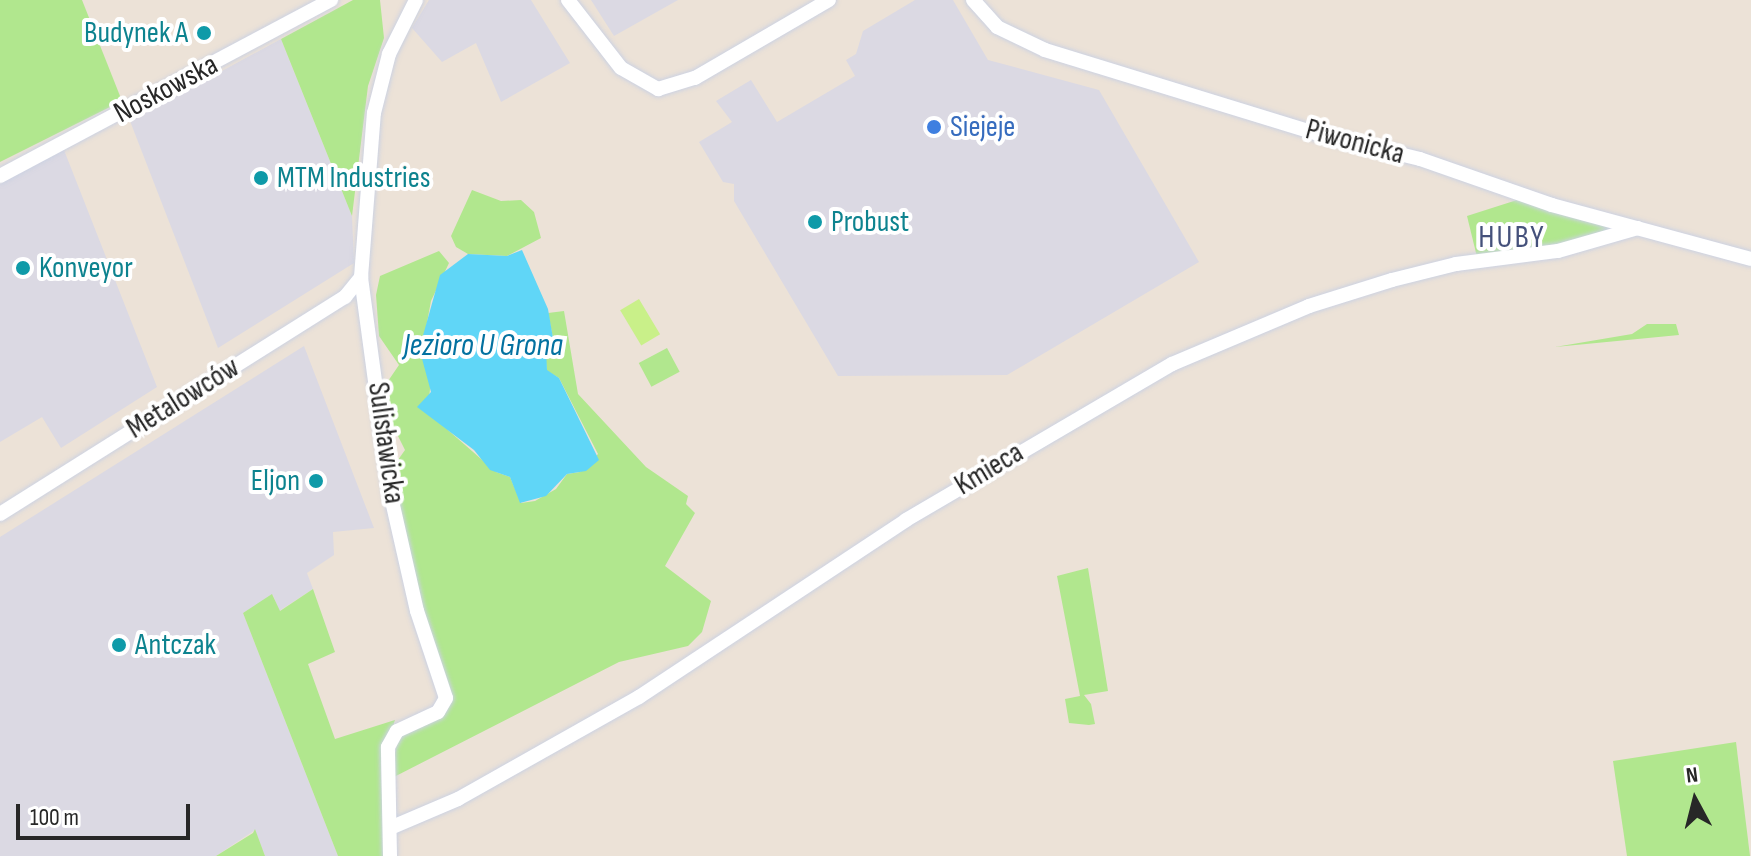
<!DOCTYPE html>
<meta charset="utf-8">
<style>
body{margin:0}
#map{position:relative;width:1751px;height:856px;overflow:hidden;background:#ece2d7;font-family:"Sofia Sans Condensed",sans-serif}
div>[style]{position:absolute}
.industrial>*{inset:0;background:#dbd9e3}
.green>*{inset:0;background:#b1e78e;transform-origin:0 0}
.pitch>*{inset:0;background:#c9f089;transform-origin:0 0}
.water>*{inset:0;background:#60d6f7}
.roads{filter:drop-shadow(0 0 2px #ccd2e2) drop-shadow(0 0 2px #ccd2e2)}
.street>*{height:14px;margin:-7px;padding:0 7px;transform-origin:7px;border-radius:7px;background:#fff}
.dots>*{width:22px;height:22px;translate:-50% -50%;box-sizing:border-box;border:4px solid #fff;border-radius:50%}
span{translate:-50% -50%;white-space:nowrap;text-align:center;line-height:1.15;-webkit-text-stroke:8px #fff;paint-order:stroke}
.culture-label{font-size:30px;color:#0d838f}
.right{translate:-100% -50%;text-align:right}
.left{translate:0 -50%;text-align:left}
.street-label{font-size:30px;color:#272727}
.shop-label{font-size:30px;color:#366cbe}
.neighbourhood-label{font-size:32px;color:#45517b;letter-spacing:2px}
.water-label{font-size:32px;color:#0371a0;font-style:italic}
.north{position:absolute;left:1655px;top:760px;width:80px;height:80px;-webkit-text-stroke:6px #fff;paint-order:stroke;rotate:353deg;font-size:22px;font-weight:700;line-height:32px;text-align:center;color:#272727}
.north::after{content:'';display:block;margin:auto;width:28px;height:36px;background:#272727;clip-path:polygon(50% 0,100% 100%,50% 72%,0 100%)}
.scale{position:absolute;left:16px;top:804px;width:174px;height:36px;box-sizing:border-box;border:4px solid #272727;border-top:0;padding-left:10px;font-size:24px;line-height:28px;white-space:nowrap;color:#272727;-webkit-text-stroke:6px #fff;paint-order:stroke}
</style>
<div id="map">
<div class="industrial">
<div style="clip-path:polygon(429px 0,531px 0,570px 63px,501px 102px,476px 43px,442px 62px,412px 28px)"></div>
<div style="clip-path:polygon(591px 0,678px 0,614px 36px)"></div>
<div style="clip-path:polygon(915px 0,953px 0,988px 60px,1099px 90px,1199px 262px,1007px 375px,838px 376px,734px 201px,734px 184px,723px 182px,699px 142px,732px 122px,716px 101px,751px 80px,777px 122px,855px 76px,846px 60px,856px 54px,863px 31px)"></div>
<div style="clip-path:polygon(281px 39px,352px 216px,354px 263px,218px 348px,130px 121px)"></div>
<div style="clip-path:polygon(64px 150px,157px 387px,61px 448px,42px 417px,0 442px,0 184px)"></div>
<div style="clip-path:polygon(304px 346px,374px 528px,333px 532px,334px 555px,307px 573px,313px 589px,279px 611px,273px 595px,243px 613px,338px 856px,265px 856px,255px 830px,216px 856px,0 856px,0 537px)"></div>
</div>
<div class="green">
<div style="clip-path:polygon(0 0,82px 0,122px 101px,0 162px)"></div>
<div style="clip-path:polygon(353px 0,380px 0,384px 38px,368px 86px,352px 216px,281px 39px)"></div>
<div style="clip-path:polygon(472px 190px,501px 201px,521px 200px,534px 212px,541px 238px,507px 256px,468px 254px,456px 247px,451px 236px)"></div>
<div style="clip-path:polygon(1517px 200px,1615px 227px,1594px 238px,1477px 257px,1467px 216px)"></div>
<div style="clip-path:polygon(439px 251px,449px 263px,431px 301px,421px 355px,431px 379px,429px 399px,441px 424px,496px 472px,510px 477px,521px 503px,535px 501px,556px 489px,567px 474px,580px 472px,598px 454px,559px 378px,547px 371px,545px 355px,553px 338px,548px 313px,564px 311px,578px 394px,646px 467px,688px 496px,686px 504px,695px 513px,665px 566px,711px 601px,702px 632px,688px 646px,619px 662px,390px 779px,399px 734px,443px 714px,452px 700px,423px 619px,397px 499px,393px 467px,405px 450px,391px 422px,386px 384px,399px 365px,379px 336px,376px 295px,380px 276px)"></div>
<div style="clip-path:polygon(1647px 324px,1676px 324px,1679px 335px,1555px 347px,1632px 334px)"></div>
<div style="left:667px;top:348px;width:27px;height:32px;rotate:62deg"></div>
<div style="clip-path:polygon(1088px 568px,1108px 691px,1084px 695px,1091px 704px,1095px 724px,1089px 725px,1069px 723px,1065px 699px,1080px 696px,1057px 576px)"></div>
<div style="clip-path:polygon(313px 589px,335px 652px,308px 664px,335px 739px,395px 720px,381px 763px,384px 856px,338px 856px,243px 613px,272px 594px,280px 611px)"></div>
<div style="clip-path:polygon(1736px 742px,1750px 856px,1627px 856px,1613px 761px)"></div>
<div style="clip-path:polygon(255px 829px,265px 856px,216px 856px,253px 833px)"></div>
</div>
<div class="pitch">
<div style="left:639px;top:299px;width:41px;height:22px;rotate:59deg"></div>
</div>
<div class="water">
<div style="clip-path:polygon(522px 250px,548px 309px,553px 338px,546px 349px,547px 370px,559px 378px,599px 460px,586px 471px,567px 474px,546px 496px,520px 503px,510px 477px,490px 470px,474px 450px,417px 407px,431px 392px,421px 355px,422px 339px,440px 275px,468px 254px,507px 256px)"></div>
</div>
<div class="roads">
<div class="street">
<div style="left:568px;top:0;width:86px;rotate:52.1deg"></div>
<div style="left:621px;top:68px;width:43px;rotate:29.6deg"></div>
<div style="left:658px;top:89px;width:39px;rotate:-17deg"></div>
<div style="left:695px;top:78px;width:155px;rotate:-30.2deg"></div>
<div style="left:973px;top:0;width:36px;rotate:48deg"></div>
<div style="left:997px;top:27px;width:53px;rotate:25.6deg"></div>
<div style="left:1045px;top:50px;width:286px;rotate:17.1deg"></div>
<div style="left:1318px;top:134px;width:105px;rotate:13.8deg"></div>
<div style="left:1420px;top:159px;width:140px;rotate:19.2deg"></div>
<div style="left:1552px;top:205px;width:206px;rotate:15.2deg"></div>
<div style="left:0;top:176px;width:375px;rotate:-28deg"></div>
<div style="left:0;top:514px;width:408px;rotate:-32.2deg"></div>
<div style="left:345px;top:297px;width:26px;rotate:-51deg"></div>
<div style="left:390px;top:828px;width:74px;rotate:-23.1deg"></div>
<div style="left:458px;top:799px;width:208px;rotate:-29.4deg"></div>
<div style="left:639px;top:697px;width:320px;rotate:-33.5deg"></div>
<div style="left:906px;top:520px;width:308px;rotate:-30.4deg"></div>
<div style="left:1172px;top:364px;width:149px;rotate:-22.9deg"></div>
<div style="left:1309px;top:306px;width:87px;rotate:-17.4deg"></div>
<div style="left:1392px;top:280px;width:66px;rotate:-14deg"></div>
<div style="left:1456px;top:264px;width:103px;rotate:-7.3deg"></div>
<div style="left:1558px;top:251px;width:83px;rotate:-16deg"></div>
<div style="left:390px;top:856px;width:109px;rotate:-91.1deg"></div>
<div style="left:388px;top:747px;width:18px;rotate:-61deg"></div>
<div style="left:397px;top:731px;width:45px;rotate:-24.9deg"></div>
<div style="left:438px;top:712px;width:16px;rotate:-60deg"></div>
<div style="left:446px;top:698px;width:92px;rotate:-108.4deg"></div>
<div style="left:417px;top:611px;width:122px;rotate:-102.8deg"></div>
<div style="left:390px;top:492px;width:217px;rotate:-97.7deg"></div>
<div style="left:361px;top:277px;width:165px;rotate:-85.5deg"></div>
<div style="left:374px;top:113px;width:61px;rotate:-75.7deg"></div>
<div style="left:389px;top:54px;width:60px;rotate:-63.4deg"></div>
</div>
</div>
<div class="dots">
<div style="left:204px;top:33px;background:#0f9aa8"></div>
<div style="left:934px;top:127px;background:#3f7fe0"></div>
<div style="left:261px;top:178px;background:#0f9aa8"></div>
<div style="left:815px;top:222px;background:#0f9aa8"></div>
<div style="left:23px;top:268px;background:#0f9aa8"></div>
<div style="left:316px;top:481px;background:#0f9aa8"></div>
<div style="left:119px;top:645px;background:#0f9aa8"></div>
</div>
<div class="culture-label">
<span class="right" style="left:188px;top:33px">Budynek A</span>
<span class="left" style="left:277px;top:178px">MTM Industries</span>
<span class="left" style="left:831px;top:222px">Probust</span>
<span class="left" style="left:39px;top:268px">Konveyor</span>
<span class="right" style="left:300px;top:481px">Eljon</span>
<span class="left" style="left:135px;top:645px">Antczak</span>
</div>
<div class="street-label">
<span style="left:166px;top:89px;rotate:-28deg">Noskowska</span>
<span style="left:1355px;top:142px;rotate:15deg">Piwonicka</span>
<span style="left:183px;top:398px;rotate:-32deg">Metalowców</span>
<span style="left:386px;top:443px;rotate:82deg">Sulisławicka</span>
<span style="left:989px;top:469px;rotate:-31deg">Kmieca</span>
</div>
<div class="shop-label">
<span class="left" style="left:950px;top:127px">Siejeje</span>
</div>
<div class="neighbourhood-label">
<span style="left:1512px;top:238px">HUBY</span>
</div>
<div class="water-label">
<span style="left:483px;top:346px">Jezioro U Grona</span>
</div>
<div class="north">N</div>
<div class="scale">100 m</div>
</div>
